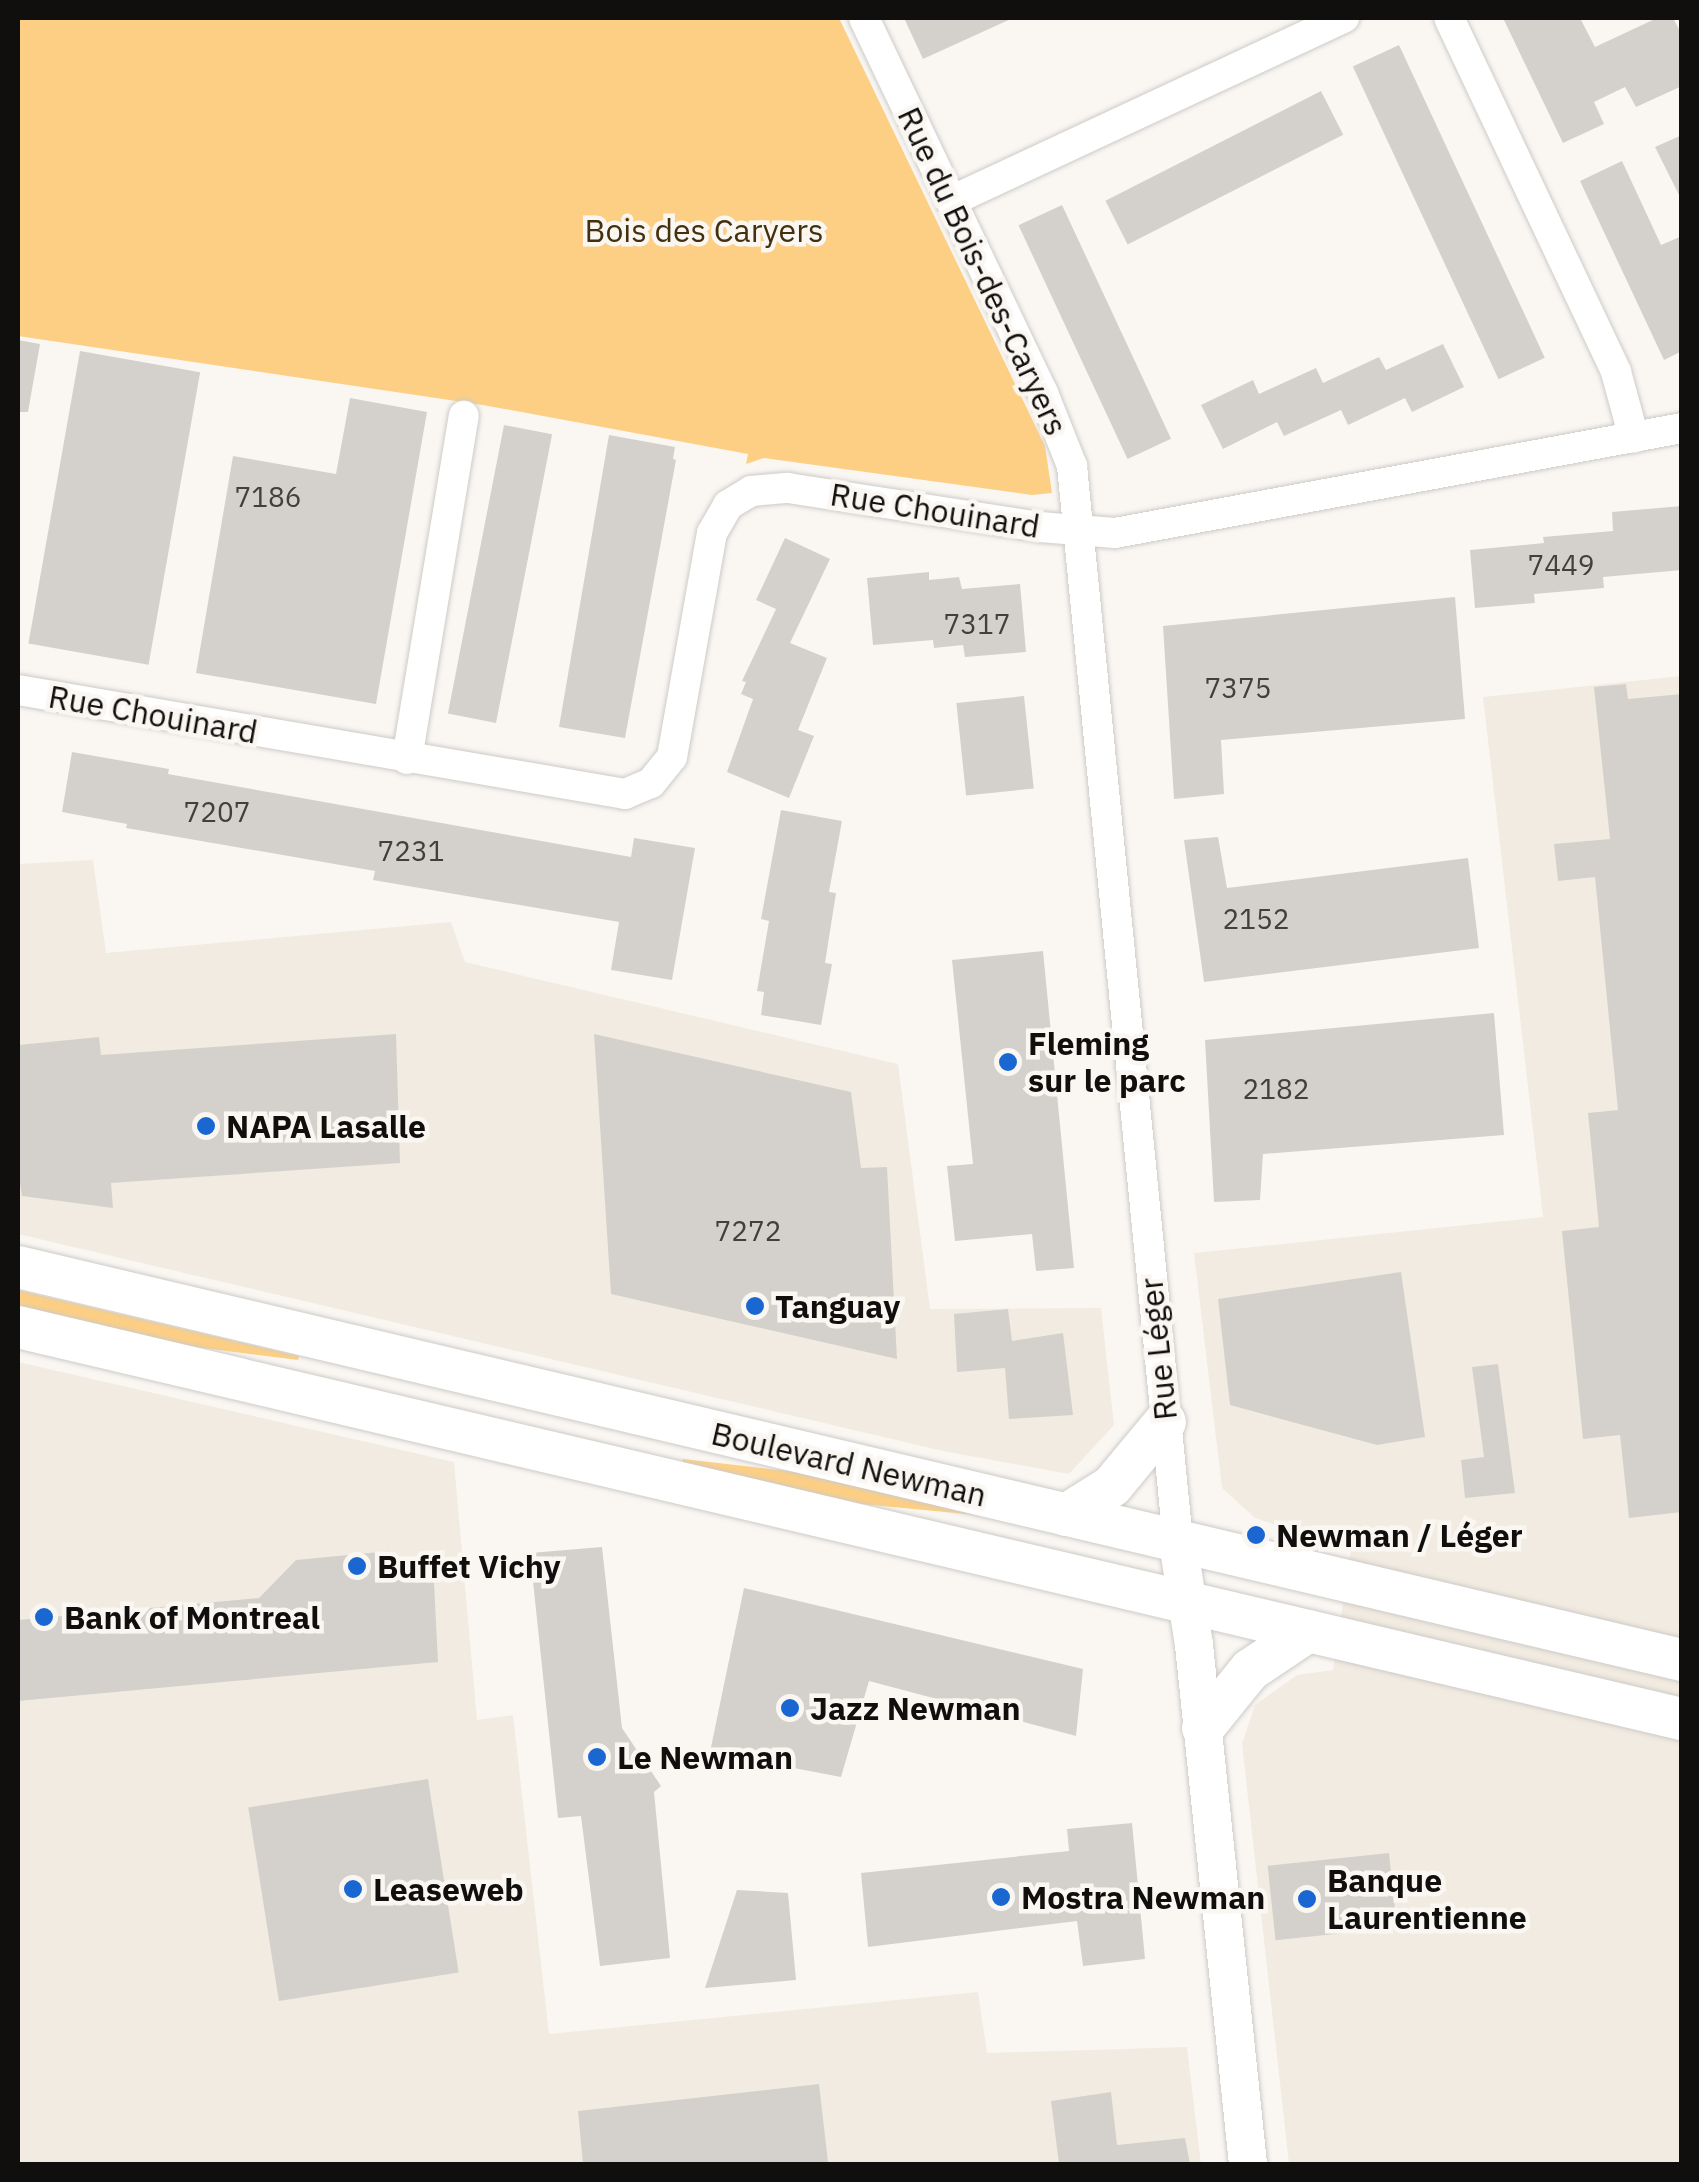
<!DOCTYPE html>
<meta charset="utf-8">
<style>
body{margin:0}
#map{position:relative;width:1699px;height:2182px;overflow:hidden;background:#faf7f3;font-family:"IBM Plex Sans",sans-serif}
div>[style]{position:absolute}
.built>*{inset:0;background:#f2ebe1}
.green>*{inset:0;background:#fdcf84}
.building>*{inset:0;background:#d4d1cd;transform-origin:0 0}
.roads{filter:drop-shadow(0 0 2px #cdcbc7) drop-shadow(0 0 2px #cdcbc7)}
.minor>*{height:30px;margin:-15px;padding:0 15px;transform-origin:15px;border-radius:15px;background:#fff}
.tertiary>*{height:38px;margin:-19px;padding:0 19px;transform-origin:19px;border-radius:19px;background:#fff}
.secondary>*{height:42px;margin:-21px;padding:0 21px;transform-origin:21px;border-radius:21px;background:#fff}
.dots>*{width:28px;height:28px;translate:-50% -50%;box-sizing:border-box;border:5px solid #faf7f3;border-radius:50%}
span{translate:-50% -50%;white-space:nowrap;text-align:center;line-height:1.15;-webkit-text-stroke:9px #faf7f3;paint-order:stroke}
.number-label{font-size:28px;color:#41403e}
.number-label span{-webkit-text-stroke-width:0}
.park-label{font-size:32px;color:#44300c}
.street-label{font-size:32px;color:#100f0e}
.poi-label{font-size:32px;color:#100f0e;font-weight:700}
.left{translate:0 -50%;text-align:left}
.frame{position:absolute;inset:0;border:20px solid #100f0e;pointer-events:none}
</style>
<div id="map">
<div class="built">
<div style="clip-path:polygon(1681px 676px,1681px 2164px,1289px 2164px,1242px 1744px,1255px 1705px,1297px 1675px,1333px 1670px,1351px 1550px,1255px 1518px,1222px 1488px,1194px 1253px,1543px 1217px,1483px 697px)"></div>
<div style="clip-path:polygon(93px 860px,106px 953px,451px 922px,465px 962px,898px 1064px,930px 1309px,1101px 1308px,1114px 1425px,1069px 1474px,943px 1451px,18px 1234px,18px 864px)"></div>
<div style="clip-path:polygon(18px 1362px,454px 1462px,477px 1720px,513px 1715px,549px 2034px,978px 1992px,987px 2053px,1187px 2047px,1201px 2164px,18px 2164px)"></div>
</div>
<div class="green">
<div style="clip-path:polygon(18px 18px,839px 18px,1045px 446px,1052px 493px,1032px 495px,764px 458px,746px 464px,748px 454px,483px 405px,18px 336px)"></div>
<div style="clip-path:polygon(18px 1290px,299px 1356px,298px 1360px,187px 1346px,18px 1306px)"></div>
<div style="clip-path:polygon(683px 1459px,796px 1472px,977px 1515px,861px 1504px,682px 1463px)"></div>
</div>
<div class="building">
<div style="clip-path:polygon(904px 18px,1013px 18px,923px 59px)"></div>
<div style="clip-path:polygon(1503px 18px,1580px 18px,1595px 47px,1657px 18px,1673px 18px,1682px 35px,1682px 86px,1636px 107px,1625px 87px,1594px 102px,1604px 124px,1563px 143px)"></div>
<div style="left:1399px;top:45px;width:345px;height:51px;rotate:65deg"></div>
<div style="left:1321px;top:91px;width:49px;height:242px;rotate:63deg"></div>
<div style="clip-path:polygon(1682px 135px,1682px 201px,1655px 147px)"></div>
<div style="clip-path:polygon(1622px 161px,1661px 245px,1682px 236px,1682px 351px,1664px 360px,1580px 181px)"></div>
<div style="left:1062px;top:205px;width:258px;height:48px;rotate:65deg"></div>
<div style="clip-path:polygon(18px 340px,40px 344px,28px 412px,18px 412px)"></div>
<div style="clip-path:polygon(1443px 344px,1464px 387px,1412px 412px,1405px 398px,1348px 425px,1341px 410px,1284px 436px,1277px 422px,1223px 449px,1201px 405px,1253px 380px,1259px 394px,1316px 368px,1323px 383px,1379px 357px,1386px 370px)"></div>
<div style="left:80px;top:351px;width:122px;height:297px;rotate:10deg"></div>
<div style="clip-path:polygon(350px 398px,427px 412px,376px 704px,196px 673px,233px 456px,336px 474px)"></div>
<div style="left:504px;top:425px;width:49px;height:294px;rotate:11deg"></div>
<div style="clip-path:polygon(609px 435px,675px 447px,673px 459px,676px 460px,625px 738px,559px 727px)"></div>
<div style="clip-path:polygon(1682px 506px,1682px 570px,1603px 577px,1604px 588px,1534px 594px,1535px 603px,1475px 608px,1470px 550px,1544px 543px,1543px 537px,1613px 531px,1612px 512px)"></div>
<div style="clip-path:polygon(785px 538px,830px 559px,790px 643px,827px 658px,798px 730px,814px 736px,789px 798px,727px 772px,753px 699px,741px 694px,746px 682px,742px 681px,776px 609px,756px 600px)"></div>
<div style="clip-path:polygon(929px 572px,929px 580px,959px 577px,962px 589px,1020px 584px,1026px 652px,965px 657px,963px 645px,934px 648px,933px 640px,873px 645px,867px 578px)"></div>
<div style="clip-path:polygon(1455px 597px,1465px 719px,1221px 740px,1224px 794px,1174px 799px,1163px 626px)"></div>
<div style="clip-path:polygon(1626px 684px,1628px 699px,1682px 694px,1682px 1512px,1629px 1518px,1620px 1435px,1583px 1439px,1562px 1231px,1599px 1227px,1588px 1113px,1618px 1110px,1595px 877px,1558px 881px,1554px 844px,1610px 839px,1594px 687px)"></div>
<div style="left:1024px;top:696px;width:93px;height:68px;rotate:84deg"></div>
<div style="clip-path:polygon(72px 752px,169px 769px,168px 774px,631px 857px,634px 838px,695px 848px,672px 980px,611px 970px,619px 922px,373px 880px,375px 871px,126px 828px,127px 824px,62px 812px)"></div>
<div style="clip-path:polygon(781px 810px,842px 821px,829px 892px,836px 893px,825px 963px,832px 964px,821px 1025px,761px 1015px,764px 992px,757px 991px,769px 921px,761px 919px)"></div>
<div style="clip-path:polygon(1218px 837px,1227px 888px,1468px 858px,1479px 948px,1204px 982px,1184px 840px)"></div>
<div style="clip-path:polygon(1043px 951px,1074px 1268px,1036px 1271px,1032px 1234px,955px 1241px,947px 1166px,973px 1164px,952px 960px)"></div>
<div style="clip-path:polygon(1494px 1013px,1504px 1135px,1263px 1154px,1260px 1200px,1214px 1202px,1205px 1040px)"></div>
<div style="clip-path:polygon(396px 1034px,400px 1163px,111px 1183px,113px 1208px,22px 1196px,18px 1171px,18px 1045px,99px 1037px,101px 1055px)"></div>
<div style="clip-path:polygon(594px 1034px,851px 1092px,861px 1168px,887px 1167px,897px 1359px,611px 1294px)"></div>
<div style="clip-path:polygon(1401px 1272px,1425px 1437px,1377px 1445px,1230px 1405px,1218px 1299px)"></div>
<div style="clip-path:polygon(1008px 1309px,1012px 1341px,1063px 1333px,1073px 1415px,1009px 1419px,1005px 1368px,957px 1372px,954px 1314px)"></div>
<div style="clip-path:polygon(1498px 1364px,1515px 1493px,1465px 1498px,1461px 1460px,1484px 1457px,1472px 1367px)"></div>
<div style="clip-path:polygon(602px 1547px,622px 1728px,661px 1786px,654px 1792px,670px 1958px,600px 1966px,581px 1816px,558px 1818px,530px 1553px)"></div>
<div style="clip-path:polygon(390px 1551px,434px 1583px,438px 1662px,18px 1701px,18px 1620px,259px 1598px,296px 1560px)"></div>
<div style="clip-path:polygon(744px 1588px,1083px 1669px,1076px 1736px,869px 1681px,841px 1777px,710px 1752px)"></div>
<div style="left:428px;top:1779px;width:196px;height:182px;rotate:81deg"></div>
<div style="clip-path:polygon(1132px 1823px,1145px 1959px,1083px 1966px,1077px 1921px,868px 1947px,861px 1873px,1069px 1851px,1067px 1829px)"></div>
<div style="left:1389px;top:1853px;width:75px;height:122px;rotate:84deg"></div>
<div style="clip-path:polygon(737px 1890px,788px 1893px,796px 1980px,705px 1988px)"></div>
<div style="clip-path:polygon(819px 2084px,828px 2162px,583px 2164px,578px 2111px)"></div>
<div style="clip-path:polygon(1111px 2092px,1117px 2145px,1185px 2138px,1190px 2164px,1059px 2164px,1051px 2101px)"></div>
</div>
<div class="roads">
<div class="minor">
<div style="left:864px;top:18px;width:416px;rotate:64.5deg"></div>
<div style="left:1043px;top:393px;width:79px;rotate:68.3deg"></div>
<div style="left:1072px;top:466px;width:1081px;rotate:84.37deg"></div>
<div style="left:1449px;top:18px;width:391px;rotate:64.7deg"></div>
<div style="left:1616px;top:372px;width:68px;rotate:74.7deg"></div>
<div style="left:951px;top:201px;width:434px;rotate:-25deg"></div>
<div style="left:18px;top:690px;width:616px;rotate:9.72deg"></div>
<div style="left:625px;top:794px;width:28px;rotate:-23deg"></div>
<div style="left:651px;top:783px;width:33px;rotate:-51deg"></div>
<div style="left:672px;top:757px;width:228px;rotate:-79.9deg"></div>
<div style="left:712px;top:533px;width:32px;rotate:-60deg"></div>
<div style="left:728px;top:505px;width:27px;rotate:-31deg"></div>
<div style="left:751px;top:491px;width:37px;rotate:-5deg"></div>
<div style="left:788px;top:488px;width:255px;rotate:8.8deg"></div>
<div style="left:1040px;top:527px;width:75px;rotate:4.6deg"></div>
<div style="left:1115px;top:533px;width:577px;rotate:-10.49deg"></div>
<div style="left:407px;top:759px;width:348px;rotate:-80.6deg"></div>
</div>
<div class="tertiary">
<div style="left:1178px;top:1542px;width:104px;rotate:81.2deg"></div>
<div style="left:1194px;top:1645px;width:522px;rotate:84.06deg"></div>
</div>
<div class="secondary">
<div style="left:18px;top:1267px;width:1710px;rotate:13.29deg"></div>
<div style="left:18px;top:1327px;width:1710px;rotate:13.26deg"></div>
<div style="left:1066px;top:1515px;width:54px;rotate:-32.2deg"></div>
<div style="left:1112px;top:1486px;width:83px;rotate:-50.4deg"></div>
<div style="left:1203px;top:1728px;width:75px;rotate:-51deg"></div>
<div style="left:1250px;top:1670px;width:70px;rotate:-33.9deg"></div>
</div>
</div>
<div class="dots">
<div style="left:1008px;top:1062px;background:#1b67d2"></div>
<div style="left:206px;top:1126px;background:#1b67d2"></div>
<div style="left:755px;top:1306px;background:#1b67d2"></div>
<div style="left:1256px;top:1535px;background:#1b67d2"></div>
<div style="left:357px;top:1566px;background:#1b67d2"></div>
<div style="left:44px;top:1617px;background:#1b67d2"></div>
<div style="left:790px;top:1708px;background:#1b67d2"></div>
<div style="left:597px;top:1757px;background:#1b67d2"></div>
<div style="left:353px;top:1889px;background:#1b67d2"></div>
<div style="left:1001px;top:1897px;background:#1b67d2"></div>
<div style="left:1307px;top:1899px;background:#1b67d2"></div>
</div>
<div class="number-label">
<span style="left:268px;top:497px">7186</span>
<span style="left:1561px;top:565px">7449</span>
<span style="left:977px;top:624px">7317</span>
<span style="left:1238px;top:688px">7375</span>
<span style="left:217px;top:812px">7207</span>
<span style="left:411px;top:851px">7231</span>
<span style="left:1256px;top:919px">2152</span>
<span style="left:1276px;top:1089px">2182</span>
<span style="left:748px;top:1231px">7272</span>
</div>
<div class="park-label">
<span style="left:704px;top:230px">Bois des Caryers</span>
</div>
<div class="street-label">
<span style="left:983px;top:271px;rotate:65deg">Rue du Bois-des-Caryers</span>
<span style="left:935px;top:510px;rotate:9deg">Rue Chouinard</span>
<span style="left:153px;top:714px;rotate:10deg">Rue Chouinard</span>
<span style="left:1158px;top:1349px;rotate:-96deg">Rue Léger</span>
<span style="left:849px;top:1464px;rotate:13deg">Boulevard Newman</span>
</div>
<div class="poi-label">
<span class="left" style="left:1028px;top:1062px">Fleming<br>sur le parc</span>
<span class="left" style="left:226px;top:1126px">NAPA Lasalle</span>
<span class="left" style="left:775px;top:1306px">Tanguay</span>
<span class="left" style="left:1276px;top:1535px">Newman / Léger</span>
<span class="left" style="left:377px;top:1566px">Buffet Vichy</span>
<span class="left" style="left:64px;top:1617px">Bank of Montreal</span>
<span class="left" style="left:810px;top:1708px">Jazz Newman</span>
<span class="left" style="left:617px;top:1757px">Le Newman</span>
<span class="left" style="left:1327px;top:1899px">Banque<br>Laurentienne</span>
<span class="left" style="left:373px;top:1889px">Leaseweb</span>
<span class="left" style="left:1021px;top:1897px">Mostra Newman</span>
</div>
<div class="frame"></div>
</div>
